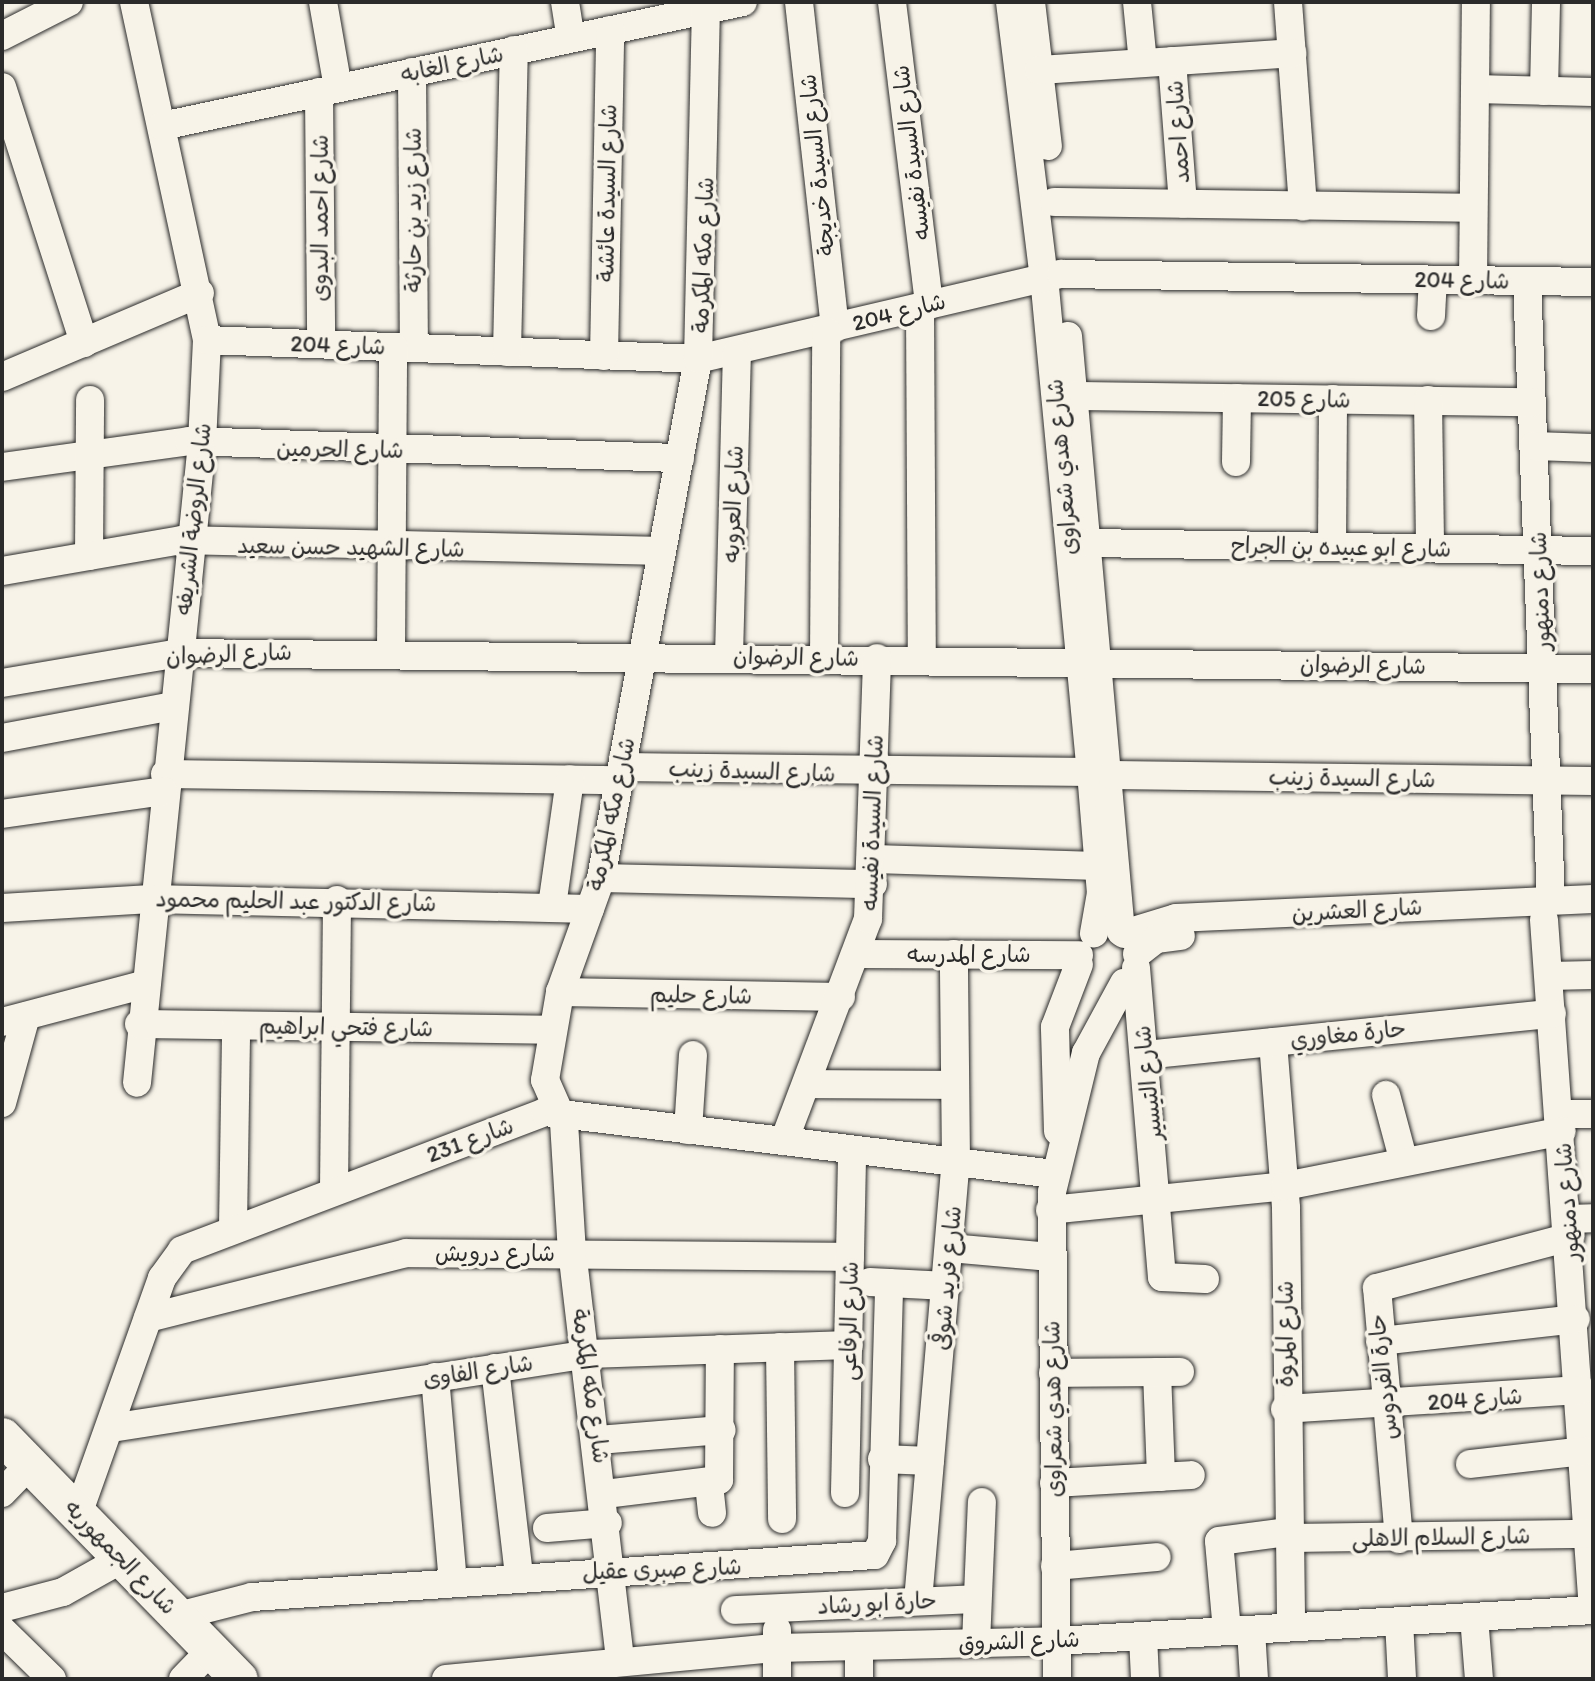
<!DOCTYPE html>
<meta charset="utf-8">
<style>
body{margin:0}
#map{position:relative;width:1595px;height:1681px;overflow:hidden;background:#f7f3e8;font-family:Itim,"Playpen Sans Arabic",sans-serif}
div>[style]{position:absolute}
.roads{filter:drop-shadow(0 0 2px #2b2b2b) drop-shadow(0 0 2px #2b2b2b)}
.minor>*{height:28px;margin:-14px;padding:0 14px;transform-origin:14px;border-radius:14px;background:#f7f3e8}
.major>*{height:37px;margin:-18.5px;padding:0 18.5px;transform-origin:18.5px;border-radius:18.5px;background:#f7f3e8}
span{translate:-50% -50%;white-space:nowrap;text-align:center;line-height:1.15;-webkit-text-stroke:7px #f7f3e8;paint-order:stroke}
.street-label{font-size:23px;color:#2b2b2b}
.frame{position:absolute;inset:0;border:4px solid #2b2b2b;pointer-events:none}
</style>
<div id="map">
<div class="roads">
<div class="minor">
<div style="left:134px;top:2px;width:346px;rotate:77.8deg"></div>
<div style="left:207px;top:340px;width:103px;rotate:92.8deg"></div>
<div style="left:202px;top:443px;width:643px;rotate:95.8deg"></div>
<div style="left:323px;top:2px;width:87px;rotate:80.1deg"></div>
<div style="left:565px;top:2px;width:36px;rotate:81deg"></div>
<div style="left:799px;top:2px;width:328px;rotate:83.7deg"></div>
<div style="left:892px;top:2px;width:305px;rotate:83deg"></div>
<div style="left:1010px;top:2px;width:277px;rotate:83deg"></div>
<div style="left:1044px;top:277px;width:497px;rotate:84.6deg"></div>
<div style="left:1091px;top:772px;width:121px;rotate:85.3deg"></div>
<div style="left:1101px;top:893px;width:41px;rotate:99.9deg"></div>
<div style="left:1031px;top:2px;width:145px;rotate:83.3deg"></div>
<div style="left:1137px;top:2px;width:61px;rotate:84.4deg"></div>
<div style="left:1288px;top:2px;width:205px;rotate:85.8deg"></div>
<div style="left:2px;top:36px;width:75px;rotate:-26.9deg"></div>
<div style="left:1172px;top:61px;width:143px;rotate:85.6deg"></div>
<div style="left:1039px;top:70px;width:254px;rotate:-3.8deg"></div>
<div style="left:412px;top:72px;width:276px;rotate:89.6deg"></div>
<div style="left:2px;top:87px;width:269px;rotate:72.2deg"></div>
<div style="left:1475px;top:89px;width:118px;rotate:1.5deg"></div>
<div style="left:1544px;top:91px;width:89px;rotate:-88.7deg"></div>
<div style="left:319px;top:92px;width:252px;rotate:89.5deg"></div>
<div style="left:162px;top:126px;width:594px;rotate:-12.05deg"></div>
<div style="left:1054px;top:202px;width:419px;rotate:0.8deg"></div>
<div style="left:1473px;top:280px;width:278px;rotate:-89.4deg"></div>
<div style="left:1527px;top:281px;width:620px;rotate:87.78deg"></div>
<div style="left:920px;top:307px;width:352px;rotate:89.7deg"></div>
<div style="left:1431px;top:316px;width:36px;rotate:-87deg"></div>
<div style="left:1068px;top:336px;width:598px;rotate:84.92deg"></div>
<div style="left:207px;top:340px;width:491px;rotate:2.2deg"></div>
<div style="left:698px;top:359px;width:373px;rotate:-13.2deg"></div>
<div style="left:1061px;top:274px;width:532px;rotate:0.86deg"></div>
<div style="left:507px;top:352px;width:302px;rotate:-88.7deg"></div>
<div style="left:604px;top:356px;width:326px;rotate:-88.9deg"></div>
<div style="left:2px;top:377px;width:215px;rotate:-23deg"></div>
<div style="left:1075px;top:396px;width:457px;rotate:0.8deg"></div>
<div style="left:1428px;top:400px;width:148px;rotate:89.2deg"></div>
<div style="left:1534px;top:446px;width:59px;rotate:1.9deg"></div>
<div style="left:1236px;top:462px;width:64px;rotate:-89.1deg"></div>
<div style="left:2px;top:467px;width:189px;rotate:-7.9deg"></div>
<div style="left:189px;top:441px;width:491px;rotate:2deg"></div>
<div style="left:1089px;top:543px;width:504px;rotate:0.91deg"></div>
<div style="left:1332px;top:547px;width:148px;rotate:-89.6deg"></div>
<div style="left:89px;top:556px;width:156px;rotate:-89.6deg"></div>
<div style="left:2px;top:571px;width:183px;rotate:-9.8deg"></div>
<div style="left:182px;top:540px;width:480px;rotate:1.3deg"></div>
<div style="left:391px;top:651px;width:304px;rotate:-89.6deg"></div>
<div style="left:729px;top:656px;width:303px;rotate:-88.5deg"></div>
<div style="left:824px;top:657px;width:326px;rotate:-89.6deg"></div>
<div style="left:2px;top:683px;width:180px;rotate:-9.6deg"></div>
<div style="left:179px;top:653px;width:1414px;rotate:0.65deg"></div>
<div style="left:2px;top:738px;width:174px;rotate:-10.6deg"></div>
<div style="left:622px;top:767px;width:469px;rotate:0.6deg"></div>
<div style="left:165px;top:774px;width:454px;rotate:0.8deg"></div>
<div style="left:1112px;top:775px;width:481px;rotate:0.7deg"></div>
<div style="left:2px;top:814px;width:163px;rotate:-8.1deg"></div>
<div style="left:874px;top:859px;width:225px;rotate:1.8deg"></div>
<div style="left:601px;top:878px;width:272px;rotate:1.3deg"></div>
<div style="left:552px;top:906px;width:128px;rotate:-81.9deg"></div>
<div style="left:2px;top:908px;width:149px;rotate:-3.5deg"></div>
<div style="left:151px;top:899px;width:439px;rotate:1.3deg"></div>
<div style="left:1544px;top:920px;width:692px;rotate:85.94deg"></div>
<div style="left:1124px;top:934px;width:54px;rotate:-17.1deg"></div>
<div style="left:1176px;top:918px;width:417px;rotate:-2.6deg"></div>
<div style="left:859px;top:954px;width:220px;rotate:0.3deg"></div>
<div style="left:1137px;top:954px;width:24px;rotate:-38deg"></div>
<div style="left:1156px;top:939px;width:25px;rotate:-7deg"></div>
<div style="left:1136px;top:968px;width:310px;rotate:85.2deg"></div>
<div style="left:1162px;top:1277px;width:43px;rotate:2.7deg"></div>
<div style="left:1549px;top:976px;width:44px;rotate:-1.3deg"></div>
<div style="left:560px;top:992px;width:281px;rotate:1deg"></div>
<div style="left:2px;top:1022px;width:145px;rotate:-14.8deg"></div>
<div style="left:139px;top:1024px;width:414px;rotate:0.8deg"></div>
<div style="left:1273px;top:1042px;width:167px;rotate:85.5deg"></div>
<div style="left:1286px;top:1208px;width:419px;rotate:89.3deg"></div>
<div style="left:1145px;top:1055px;width:409px;rotate:-5.8deg"></div>
<div style="left:808px;top:1084px;width:147px;rotate:0.4deg"></div>
<div style="left:1386px;top:1095px;width:69px;rotate:75deg"></div>
<div style="left:2px;top:1103px;width:90px;rotate:-74.6deg"></div>
<div style="left:1560px;top:1114px;width:33px"></div>
<div style="left:688px;top:1130px;width:75px;rotate:-86.2deg"></div>
<div style="left:1058px;top:1131px;width:104px;rotate:-91.7deg"></div>
<div style="left:1055px;top:1027px;width:67px;rotate:-69.1deg"></div>
<div style="left:784px;top:1141px;width:237px;rotate:-69.3deg"></div>
<div style="left:868px;top:919px;width:261px;rotate:-88deg"></div>
<div style="left:334px;top:1190px;width:290px;rotate:-89.4deg"></div>
<div style="left:1050px;top:1210px;width:236px;rotate:-5.8deg"></div>
<div style="left:1285px;top:1186px;width:282px;rotate:-11.2deg"></div>
<div style="left:1569px;top:1219px;width:24px;rotate:-2deg"></div>
<div style="left:233px;top:1227px;width:201px;rotate:-89.1deg"></div>
<div style="left:950px;top:1248px;width:101px;rotate:5.1deg"></div>
<div style="left:870px;top:1282px;width:77px;rotate:3deg"></div>
<div style="left:148px;top:1318px;width:266px;rotate:-14.1deg"></div>
<div style="left:406px;top:1253px;width:444px;rotate:0.5deg"></div>
<div style="left:1380px;top:1341px;width:197px;rotate:-6.4deg"></div>
<div style="left:780px;top:1347px;width:172px;rotate:89.3deg"></div>
<div style="left:495px;top:1368px;width:209px;rotate:83.4deg"></div>
<div style="left:1157px;top:1372px;width:105px;rotate:87.8deg"></div>
<div style="left:1053px;top:1373px;width:127px;rotate:-0.5deg"></div>
<div style="left:435px;top:1377px;width:205px;rotate:85deg"></div>
<div style="left:1285px;top:1409px;width:297px;rotate:-3.7deg"></div>
<div style="left:111px;top:1428px;width:483px;rotate:-8.8deg"></div>
<div style="left:588px;top:1354px;width:261px;rotate:-2deg"></div>
<div style="left:598px;top:1440px;width:124px;rotate:-4.6deg"></div>
<div style="left:882px;top:1459px;width:48px;rotate:2.4deg"></div>
<div style="left:1470px;top:1464px;width:115px;rotate:-6.5deg"></div>
<div style="left:1054px;top:1483px;width:137px;rotate:-3.3deg"></div>
<div style="left:709px;top:1484px;width:29px;rotate:84deg"></div>
<div style="left:2px;top:1493px;width:40px;rotate:-46deg"></div>
<div style="left:845px;top:1493px;width:343px;rotate:-88.8deg"></div>
<div style="left:605px;top:1494px;width:115px;rotate:-7deg"></div>
<div style="left:719px;top:1480px;width:131px;rotate:-89.6deg"></div>
<div style="left:78px;top:1514px;width:251px;rotate:-70.4deg"></div>
<div style="left:162px;top:1278px;width:34px;rotate:-54deg"></div>
<div style="left:182px;top:1250px;width:388px;rotate:-20.8deg"></div>
<div style="left:545px;top:1112px;width:513px;rotate:6.94deg"></div>
<div style="left:547px;top:1528px;width:61px;rotate:-4.7deg"></div>
<div style="left:1288px;top:1538px;width:305px;rotate:-0.8deg"></div>
<div style="left:1399px;top:1539px;width:252px;rotate:-95deg"></div>
<div style="left:1377px;top:1288px;width:200px;rotate:-14.8deg"></div>
<div style="left:1055px;top:1566px;width:102px;rotate:-5deg"></div>
<div style="left:918px;top:1601px;width:441px;rotate:-85.1deg"></div>
<div style="left:956px;top:1162px;width:208px;rotate:-90.6deg"></div>
<div style="left:2px;top:1608px;width:63px;rotate:-14.7deg"></div>
<div style="left:63px;top:1592px;width:68px;rotate:-29.2deg"></div>
<div style="left:735px;top:1610px;width:242px;rotate:-2.6deg"></div>
<div style="left:178px;top:1616px;width:76px;rotate:-14.4deg"></div>
<div style="left:252px;top:1597px;width:624px;rotate:-3.86deg"></div>
<div style="left:875px;top:1555px;width:16px;rotate:-63deg"></div>
<div style="left:882px;top:1541px;width:258px;rotate:-88.4deg"></div>
<div style="left:1474px;top:1617px;width:62px;rotate:85.4deg"></div>
<div style="left:1399px;top:1621px;width:58px;rotate:87deg"></div>
<div style="left:2px;top:1630px;width:70px;rotate:44.4deg"></div>
<div style="left:777px;top:1630px;width:49px;rotate:90deg"></div>
<div style="left:1251px;top:1630px;width:49px;rotate:86.5deg"></div>
<div style="left:1227px;top:1631px;width:90px;rotate:-95.1deg"></div>
<div style="left:1219px;top:1541px;width:70px;rotate:-7.4deg"></div>
<div style="left:1143px;top:1636px;width:43px;rotate:87.3deg"></div>
<div style="left:976px;top:1643px;width:141px;rotate:-87.6deg"></div>
<div style="left:620px;top:1659px;width:409px;rotate:-96.7deg"></div>
<div style="left:572px;top:1253px;width:130px;rotate:-93.5deg"></div>
<div style="left:564px;top:1123px;width:47px;rotate:-113.8deg"></div>
<div style="left:545px;top:1080px;width:89px;rotate:-80.3deg"></div>
<div style="left:560px;top:992px;width:121px;rotate:-70.2deg"></div>
<div style="left:601px;top:878px;width:528px;rotate:-79.41deg"></div>
<div style="left:698px;top:359px;width:357px;rotate:-88.7deg"></div>
<div style="left:183px;top:1679px;width:40px;rotate:-46deg"></div>
<div style="left:446px;top:1679px;width:332px;rotate:-5.4deg"></div>
<div style="left:777px;top:1648px;width:279px;rotate:-1.4deg"></div>
<div style="left:1056px;top:1641px;width:538px;rotate:-3.3deg"></div>
<div style="left:859px;top:1679px;width:33px;rotate:-90deg"></div>
<div style="left:1057px;top:1679px;width:487px;rotate:-90.6deg"></div>
<div style="left:1052px;top:1192px;width:143px;rotate:-76.3deg"></div>
<div style="left:1086px;top:1053px;width:80px;rotate:-61.5deg"></div>
</div>
<div class="major">
<div style="left:2px;top:1436px;width:339px;rotate:45.7deg"></div>
</div>
</div>
<div class="street-label">
<span style="left:452px;top:64px;rotate:-12deg">شارع الغابه</span>
<span style="left:1178px;top:132px;rotate:-94deg">شارع احمد</span>
<span style="left:911px;top:153px;rotate:-97deg">شارع السيدة نفيسه</span>
<span style="left:817px;top:165px;rotate:-96deg">شارع السيدة خديجة</span>
<span style="left:607px;top:193px;rotate:-89deg">شارع السيدة عائشة</span>
<span style="left:413px;top:210px;rotate:-90deg">شارع زيد بن حارثة</span>
<span style="left:320px;top:218px;rotate:-90deg">شارع احمد البدوى</span>
<span style="left:703px;top:255px;rotate:-88deg">شارع مكه المكرمة</span>
<span style="left:1462px;top:280px;rotate:1deg">شارع 204</span>
<span style="left:899px;top:312px;rotate:-14deg">شارع 204</span>
<span style="left:338px;top:345px;rotate:2deg">شارع 204</span>
<span style="left:1304px;top:399px;rotate:1deg">شارع 205</span>
<span style="left:340px;top:449px;rotate:1deg">شارع الحرمين</span>
<span style="left:1062px;top:467px;rotate:-95deg">شارع هدي شعراوى</span>
<span style="left:733px;top:504px;rotate:-88deg">شارع العروبه</span>
<span style="left:193px;top:519px;rotate:-84deg">شارع الروضة الشريفه</span>
<span style="left:351px;top:547px;rotate:1deg">شارع الشهيد حسن سعيد</span>
<span style="left:1341px;top:547px;rotate:1deg">شارع ابو عبيده بن الجراح</span>
<span style="left:1540px;top:591px;rotate:-92deg">شارع دمنهور</span>
<span style="left:229px;top:654px;rotate:-2deg">شارع الرضوان</span>
<span style="left:796px;top:657px;rotate:1deg">شارع الرضوان</span>
<span style="left:1363px;top:665px;rotate:1deg">شارع الرضوان</span>
<span style="left:752px;top:771px;rotate:2deg">شارع السيدة زينب</span>
<span style="left:1352px;top:778px;rotate:1deg">شارع السيدة زينب</span>
<span style="left:611px;top:814px;rotate:-78deg">شارع مكه المكرمة</span>
<span style="left:872px;top:823px;rotate:-88deg">شارع السيدة نفيسه</span>
<span style="left:296px;top:901px;rotate:1deg">شارع الدكتور عبد الحليم محمود</span>
<span style="left:1357px;top:910px;rotate:-3deg">شارع العشرين</span>
<span style="left:969px;top:954px">شارع المدرسه</span>
<span style="left:701px;top:995px;rotate:1deg">شارع حليم</span>
<span style="left:346px;top:1027px;rotate:1deg">شارع فتحي ابراهيم</span>
<span style="left:1348px;top:1034px;rotate:-6deg">حارة مغاوري</span>
<span style="left:1148px;top:1083px;rotate:-96deg">شارع التيسير</span>
<span style="left:470px;top:1140px;rotate:-20deg">شارع 231</span>
<span style="left:1567px;top:1202px;rotate:-94deg">شارع دمنهور</span>
<span style="left:495px;top:1253px">شارع درويش</span>
<span style="left:947px;top:1278px;rotate:-85deg">شارع فريد شوقى</span>
<span style="left:849px;top:1321px;rotate:-89deg">شارع الرفاعى</span>
<span style="left:1285px;top:1334px;rotate:-90deg">شارع المروة</span>
<span style="left:478px;top:1371px;rotate:-9deg">شارع الفاوى</span>
<span style="left:1383px;top:1377px;rotate:-96deg">حارة الفردوس</span>
<span style="left:591px;top:1386px;rotate:82deg">شارع مكه المكرمة</span>
<span style="left:1475px;top:1399px;rotate:-4deg">شارع 204</span>
<span style="left:1053px;top:1409px;rotate:-91deg">شارع هدي شعراوى</span>
<span style="left:1441px;top:1537px;rotate:-1deg">شارع السلام الاهلى</span>
<span style="left:121px;top:1557px;rotate:46deg">شارع الجمهوريه</span>
<span style="left:662px;top:1569px;rotate:-2deg">شارع صبرى عقيل</span>
<span style="left:877px;top:1603px;rotate:-3deg">حارة ابو رشاد</span>
<span style="left:1019px;top:1641px;rotate:-2deg">شارع الشروق</span>
</div>
<div class="frame"></div>
</div>
